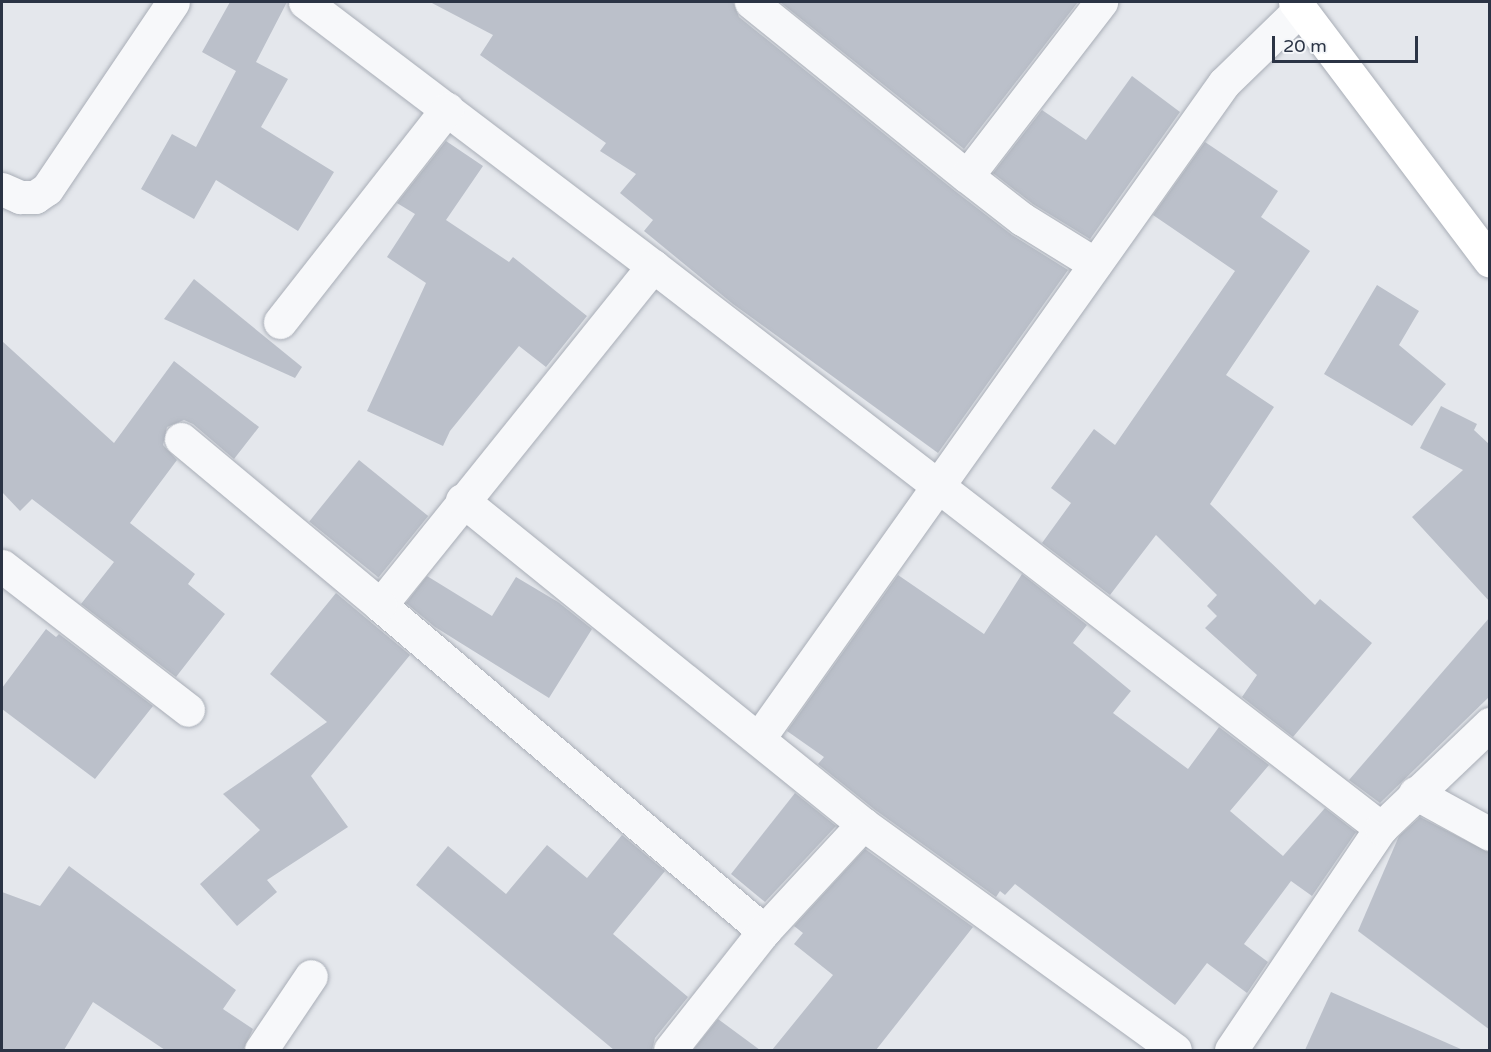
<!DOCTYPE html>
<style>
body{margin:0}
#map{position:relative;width:1491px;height:1052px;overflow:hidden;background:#e4e7ec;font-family:"Varela Round",sans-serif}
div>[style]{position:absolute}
.building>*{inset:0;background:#bbc0ca;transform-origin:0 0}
.roads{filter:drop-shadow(0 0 2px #a9aeb7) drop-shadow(0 0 2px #a9aeb7)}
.street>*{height:33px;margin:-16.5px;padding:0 16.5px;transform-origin:16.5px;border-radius:16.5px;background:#f7f8fa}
.secondary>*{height:33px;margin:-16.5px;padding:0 16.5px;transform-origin:16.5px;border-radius:16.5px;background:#fff}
span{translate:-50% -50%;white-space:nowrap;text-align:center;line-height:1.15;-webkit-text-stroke:6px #f4f6f9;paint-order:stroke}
.frame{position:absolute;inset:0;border:3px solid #2b3445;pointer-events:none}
.scale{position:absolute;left:1272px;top:36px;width:146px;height:27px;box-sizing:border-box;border:3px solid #2b3445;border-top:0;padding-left:8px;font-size:18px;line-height:21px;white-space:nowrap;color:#2b3445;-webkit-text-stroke:4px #f4f6f9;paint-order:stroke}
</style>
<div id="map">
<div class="building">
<div style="clip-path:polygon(230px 2px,287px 2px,256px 62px,288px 79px,261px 127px,334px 172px,298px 231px,216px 180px,194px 219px,141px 189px,172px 134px,196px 147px,236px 71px,202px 52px)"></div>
<div style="clip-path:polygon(430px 2px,733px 2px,739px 17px,955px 191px,1012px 235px,1068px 270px,938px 453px,733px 304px,644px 231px,653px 220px,620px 193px,636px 174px,600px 151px,606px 143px,480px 55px,493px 35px)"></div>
<div style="clip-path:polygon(780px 2px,1078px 2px,964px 149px)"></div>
<div style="clip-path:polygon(1132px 76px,1180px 112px,1090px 239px,1033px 204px,993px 173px,1042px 110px,1086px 140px)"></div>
<div style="clip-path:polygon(446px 141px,483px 166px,446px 220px,509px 262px,513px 257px,587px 316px,546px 367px,519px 346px,450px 431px,443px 446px,367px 411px,426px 283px,387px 257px,415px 214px,397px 203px)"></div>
<div style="clip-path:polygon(1205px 142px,1278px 191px,1261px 217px,1310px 251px,1226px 375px,1274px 407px,1210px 504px,1315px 605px,1320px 599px,1372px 643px,1293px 737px,1242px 697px,1257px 675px,1205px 628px,1217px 616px,1207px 606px,1217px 595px,1156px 535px,1110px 595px,1042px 543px,1071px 503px,1051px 488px,1094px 429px,1115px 445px,1235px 271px,1153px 215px)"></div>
<div style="clip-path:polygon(194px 279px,302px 367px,295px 378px,164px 319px)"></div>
<div style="clip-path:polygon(1377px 285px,1419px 311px,1399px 345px,1446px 384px,1412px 426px,1324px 374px)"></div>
<div style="clip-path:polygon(2px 341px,114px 443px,174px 361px,259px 427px,234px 459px,193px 424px,184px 420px,167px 427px,163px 445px,177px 460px,130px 523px,195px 574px,188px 584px,225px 614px,176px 677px,81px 604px,114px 562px,32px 499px,20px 511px,2px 492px)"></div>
<div style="clip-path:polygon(1441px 406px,1477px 424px,1474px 430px,1490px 445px,1490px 602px,1412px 517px,1463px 470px,1420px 448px)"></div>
<div style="left:359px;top:460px;width:89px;height:79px;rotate:39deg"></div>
<div style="clip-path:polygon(1022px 574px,1087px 625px,1073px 643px,1131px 691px,1113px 713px,1188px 769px,1219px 727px,1269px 765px,1230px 811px,1283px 856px,1325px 808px,1356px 832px,1312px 896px,1291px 881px,1244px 944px,1268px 962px,1247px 993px,1207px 963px,1175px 1005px,1015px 884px,1005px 895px,1000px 891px,996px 897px,874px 809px,818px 764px,824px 757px,787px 731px,898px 575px,984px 634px)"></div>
<div style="clip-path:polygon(427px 576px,492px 616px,516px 577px,558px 602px,592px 629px,549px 698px,435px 627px,406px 603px)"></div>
<div style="clip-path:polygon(336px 593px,410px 655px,311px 776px,348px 827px,267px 880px,277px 892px,237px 926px,200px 884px,260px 830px,223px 794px,327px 722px,270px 674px)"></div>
<div style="clip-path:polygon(1490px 617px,1490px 696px,1380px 803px,1349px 780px)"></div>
<div style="clip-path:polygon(46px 629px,56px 637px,59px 634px,153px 706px,95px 779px,2px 709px,2px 688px)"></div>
<div style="clip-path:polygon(795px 793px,836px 826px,765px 902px,731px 874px)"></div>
<div style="clip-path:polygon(1420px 817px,1490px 853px,1490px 1030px,1358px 931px,1399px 836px)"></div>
<div style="clip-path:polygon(622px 835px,665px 871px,613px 934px,688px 997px,655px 1038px,652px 1050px,614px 1050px,416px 885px,448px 846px,506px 894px,547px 845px,587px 878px)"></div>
<div style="clip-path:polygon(865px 849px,973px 927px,876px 1050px,772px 1050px,833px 975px,794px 944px,803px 933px,794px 926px)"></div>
<div style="clip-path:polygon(69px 866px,236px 990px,223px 1009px,253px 1029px,243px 1050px,165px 1050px,93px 1002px,64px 1050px,2px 1050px,2px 892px,40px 906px)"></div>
<div style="clip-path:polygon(1331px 992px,1463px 1050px,1305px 1050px)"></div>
<div style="clip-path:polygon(718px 1019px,760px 1050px,693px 1050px)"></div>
</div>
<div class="roads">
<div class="street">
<div style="left:305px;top:2px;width:437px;rotate:37.2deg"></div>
<div style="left:653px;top:266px;width:435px;rotate:128.8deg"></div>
<div style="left:380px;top:605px;width:504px;rotate:40.33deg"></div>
<div style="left:751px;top:2px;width:277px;rotate:38.9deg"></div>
<div style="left:2px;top:189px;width:20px;rotate:24deg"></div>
<div style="left:20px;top:197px;width:15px"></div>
<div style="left:35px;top:197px;width:14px;rotate:-34deg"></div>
<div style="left:47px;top:189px;width:225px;rotate:-56deg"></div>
<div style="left:1095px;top:264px;width:86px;rotate:-148.3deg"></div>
<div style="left:1022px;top:219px;width:70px;rotate:-142deg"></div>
<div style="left:967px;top:176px;width:220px;rotate:-52.4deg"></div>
<div style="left:653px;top:266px;width:920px;rotate:37.67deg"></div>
<div style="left:280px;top:322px;width:271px;rotate:-51.9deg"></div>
<div style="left:181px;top:439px;width:259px;rotate:39.8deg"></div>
<div style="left:462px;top:500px;width:516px;rotate:38.94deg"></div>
<div style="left:2px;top:566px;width:235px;rotate:37.7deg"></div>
<div style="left:759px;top:738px;width:803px;rotate:-54.63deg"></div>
<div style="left:1224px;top:83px;width:106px;rotate:-44.2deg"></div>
<div style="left:1415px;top:793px;width:85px;rotate:28.7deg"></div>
<div style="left:261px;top:1050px;width:89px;rotate:-56deg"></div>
<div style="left:670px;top:1050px;width:152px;rotate:-51.7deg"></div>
<div style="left:764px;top:931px;width:146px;rotate:-47.2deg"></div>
<div style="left:863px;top:824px;width:385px;rotate:35.9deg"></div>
<div style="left:1231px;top:1050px;width:268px;rotate:-56deg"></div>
<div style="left:1381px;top:828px;width:151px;rotate:-43.7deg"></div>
</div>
<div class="secondary">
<div style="left:1295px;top:2px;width:324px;rotate:53deg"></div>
</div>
</div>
<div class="frame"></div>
<div class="scale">20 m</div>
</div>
